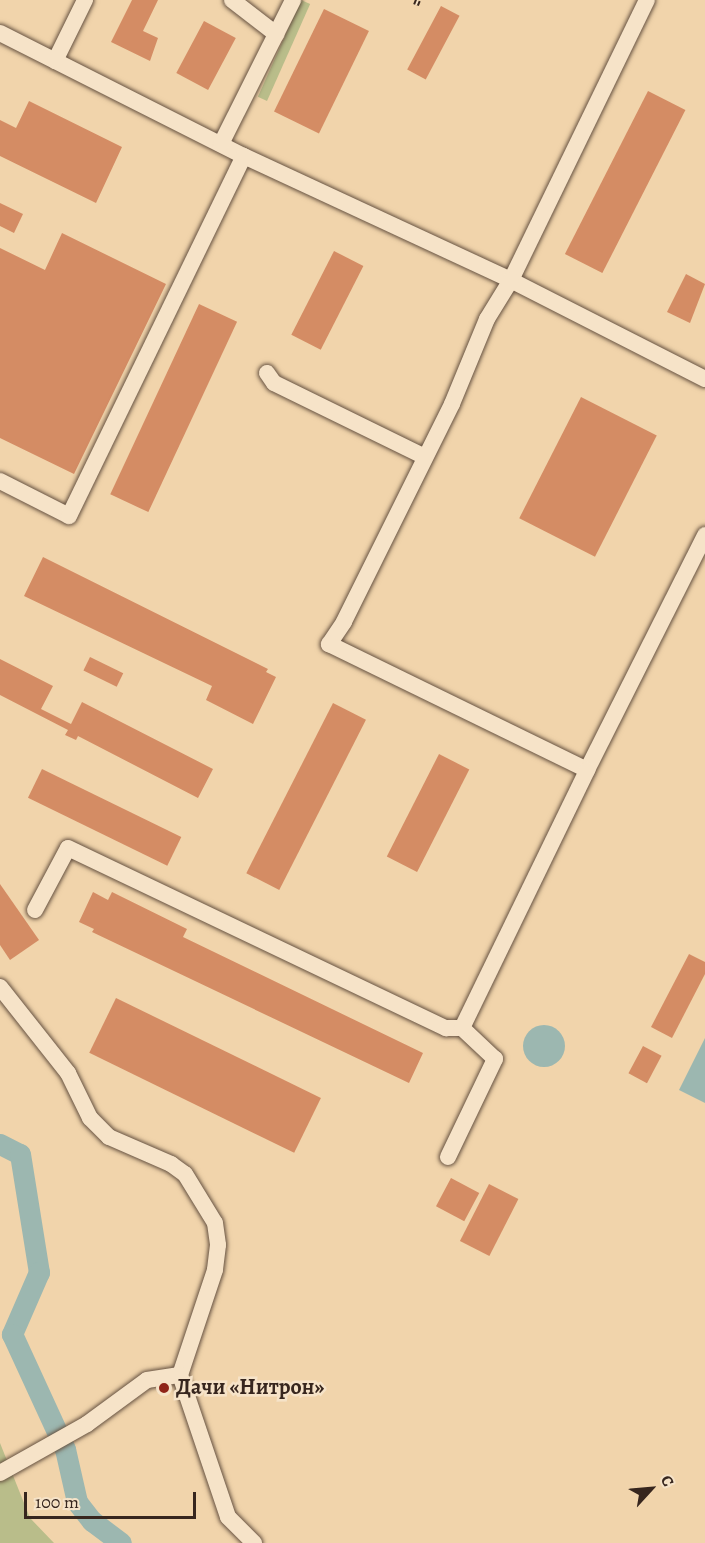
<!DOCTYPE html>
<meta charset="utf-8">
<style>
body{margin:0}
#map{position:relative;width:705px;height:1543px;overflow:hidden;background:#f1d4ab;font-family:Alegreya,serif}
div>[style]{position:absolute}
.green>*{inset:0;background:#b9bd8a;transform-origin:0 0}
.water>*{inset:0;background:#9cb7b0}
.round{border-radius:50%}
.river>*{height:21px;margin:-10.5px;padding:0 10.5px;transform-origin:10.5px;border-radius:10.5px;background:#9cb7b0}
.building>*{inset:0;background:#d48c64;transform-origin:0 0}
.roads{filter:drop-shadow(0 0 2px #665241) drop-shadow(0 0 2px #665241)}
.minor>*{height:16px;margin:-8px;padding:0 8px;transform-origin:8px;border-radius:8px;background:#f6e3c8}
.rail>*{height:6px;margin-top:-3px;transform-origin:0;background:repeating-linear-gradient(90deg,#f6e3c8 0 11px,#37261e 0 22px);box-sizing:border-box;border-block:2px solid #37261e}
.dots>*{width:16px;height:16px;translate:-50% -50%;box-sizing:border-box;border:3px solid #f6e3c8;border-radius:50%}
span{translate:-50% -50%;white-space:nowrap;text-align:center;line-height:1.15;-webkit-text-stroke:5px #f6e3c8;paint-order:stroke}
.poi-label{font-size:22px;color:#37261e;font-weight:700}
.left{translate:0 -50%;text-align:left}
.north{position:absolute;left:621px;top:1459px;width:60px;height:60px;-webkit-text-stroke:4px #f6e3c8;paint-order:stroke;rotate:64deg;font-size:16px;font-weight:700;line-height:24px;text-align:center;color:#37261e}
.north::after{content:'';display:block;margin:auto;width:21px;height:27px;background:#37261e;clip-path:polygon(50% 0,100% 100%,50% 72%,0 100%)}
.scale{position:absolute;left:24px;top:1492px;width:172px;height:27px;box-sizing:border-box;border:3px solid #37261e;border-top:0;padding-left:8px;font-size:18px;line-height:21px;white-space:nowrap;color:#37261e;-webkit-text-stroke:4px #f6e3c8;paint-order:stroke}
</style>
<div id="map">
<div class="green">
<div style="left:301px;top:0;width:10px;height:106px;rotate:24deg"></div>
<div style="clip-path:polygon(0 1443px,30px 1518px,54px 1543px,0 1543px)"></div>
</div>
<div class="water">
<div class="round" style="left:523px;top:1025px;width:42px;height:42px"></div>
<div style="clip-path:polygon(705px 1038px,705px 1103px,679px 1090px)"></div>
</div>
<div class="river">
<div style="left:0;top:1144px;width:22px;rotate:27deg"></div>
<div style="left:20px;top:1154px;width:120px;rotate:80.9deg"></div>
<div style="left:39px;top:1272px;width:68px;rotate:113.5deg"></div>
<div style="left:12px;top:1334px;width:127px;rotate:65.3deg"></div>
<div style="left:65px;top:1449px;width:54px;rotate:77.2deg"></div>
<div style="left:77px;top:1502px;width:24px;rotate:52deg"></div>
<div style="left:92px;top:1521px;width:36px;rotate:37deg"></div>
</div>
<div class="building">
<div style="clip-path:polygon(132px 0,158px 0,143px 31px,158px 38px,150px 61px,111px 42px)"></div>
<div style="left:441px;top:6px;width:21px;height:72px;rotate:28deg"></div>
<div style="left:324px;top:9px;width:50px;height:114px;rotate:26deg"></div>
<div style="left:204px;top:21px;width:36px;height:59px;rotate:28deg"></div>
<div style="left:648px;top:91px;width:42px;height:183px;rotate:27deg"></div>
<div style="clip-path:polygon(29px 101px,122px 147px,96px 203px,0 156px,0 120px,16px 128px)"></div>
<div style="clip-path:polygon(0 203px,23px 214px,14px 233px,0 226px)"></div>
<div style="clip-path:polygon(62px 233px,166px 284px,74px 474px,0 438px,0 248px,45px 270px)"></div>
<div style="left:334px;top:251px;width:33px;height:94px;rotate:27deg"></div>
<div style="clip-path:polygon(686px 274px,705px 284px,690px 323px,667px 312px)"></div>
<div style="left:199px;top:304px;width:42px;height:210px;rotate:25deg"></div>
<div style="left:581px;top:397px;width:85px;height:136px;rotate:27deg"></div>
<div style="clip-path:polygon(43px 557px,268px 669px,266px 672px,276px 677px,253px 724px,206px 700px,212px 686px,24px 596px)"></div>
<div style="left:90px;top:657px;width:37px;height:15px;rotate:26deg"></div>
<div style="clip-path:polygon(0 659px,53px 686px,41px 709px,71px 724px,82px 702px,213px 769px,198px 798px,78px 736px,76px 740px,65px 735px,68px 730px,0 695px)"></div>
<div style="left:333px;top:703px;width:37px;height:191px;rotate:27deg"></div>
<div style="left:439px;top:754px;width:34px;height:115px;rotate:27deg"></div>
<div style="left:42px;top:769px;width:155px;height:32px;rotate:26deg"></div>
<div style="clip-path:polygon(0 884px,39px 940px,10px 960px,0 945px)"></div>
<div style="clip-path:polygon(93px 892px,108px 900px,112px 892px,187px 929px,183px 937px,423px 1053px,409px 1083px,92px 932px,94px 929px,79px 922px)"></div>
<div style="clip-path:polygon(689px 954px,705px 962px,705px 974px,672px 1038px,651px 1027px)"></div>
<div style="left:116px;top:998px;width:228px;height:61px;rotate:26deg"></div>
<div style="left:643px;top:1046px;width:21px;height:31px;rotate:28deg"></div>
<div style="left:451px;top:1178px;width:32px;height:32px;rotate:28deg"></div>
<div style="left:489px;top:1184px;width:33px;height:64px;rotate:27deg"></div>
</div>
<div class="roads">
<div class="minor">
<div style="left:232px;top:0;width:56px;rotate:37.7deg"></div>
<div style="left:0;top:33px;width:273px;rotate:26.8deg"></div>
<div style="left:244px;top:156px;width:294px;rotate:24.9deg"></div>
<div style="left:511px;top:280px;width:311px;rotate:-64.1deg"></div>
<div style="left:55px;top:61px;width:68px;rotate:-63.8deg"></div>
<div style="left:221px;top:144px;width:161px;rotate:-63.4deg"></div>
<div style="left:267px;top:373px;width:12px;rotate:55deg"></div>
<div style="left:274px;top:383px;width:168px;rotate:26.1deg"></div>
<div style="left:705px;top:379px;width:218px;rotate:-153deg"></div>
<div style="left:511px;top:280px;width:46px;rotate:121.6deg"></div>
<div style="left:487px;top:319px;width:92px;rotate:112.4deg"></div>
<div style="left:452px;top:404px;width:243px;rotate:116.4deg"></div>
<div style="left:344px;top:622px;width:27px;rotate:124deg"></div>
<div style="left:329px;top:644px;width:287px;rotate:26deg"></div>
<div style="left:587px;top:770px;width:263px;rotate:-63.3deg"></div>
<div style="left:0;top:481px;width:77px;rotate:26.9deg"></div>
<div style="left:69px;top:516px;width:400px;rotate:-64.1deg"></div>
<div style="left:35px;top:910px;width:70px;rotate:-62deg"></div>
<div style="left:68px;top:848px;width:419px;rotate:25.5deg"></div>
<div style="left:446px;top:1028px;width:16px"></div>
<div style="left:0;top:987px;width:110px;rotate:51.7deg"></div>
<div style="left:68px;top:1073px;width:50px;rotate:63.9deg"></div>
<div style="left:90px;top:1118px;width:27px;rotate:45deg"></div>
<div style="left:109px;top:1137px;width:68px;rotate:23.5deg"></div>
<div style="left:171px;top:1164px;width:17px;rotate:36deg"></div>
<div style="left:185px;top:1174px;width:57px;rotate:58.5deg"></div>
<div style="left:215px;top:1223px;width:22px;rotate:82deg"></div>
<div style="left:218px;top:1245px;width:25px;rotate:97deg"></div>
<div style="left:215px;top:1270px;width:111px;rotate:108.4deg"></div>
<div style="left:448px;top:1157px;width:109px;rotate:-64.4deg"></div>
<div style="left:495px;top:1059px;width:45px;rotate:-136.8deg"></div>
<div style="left:462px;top:1028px;width:287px;rotate:-64.1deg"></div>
<div style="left:0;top:1473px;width:100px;rotate:-29.4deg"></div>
<div style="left:87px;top:1424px;width:74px;rotate:-36.3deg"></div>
<div style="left:147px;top:1380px;width:33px;rotate:-9deg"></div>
<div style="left:180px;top:1375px;width:150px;rotate:71.3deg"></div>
<div style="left:228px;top:1517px;width:37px;rotate:45deg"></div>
</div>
</div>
<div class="rail">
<div style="left:416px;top:5px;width:5px;rotate:-68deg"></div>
</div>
<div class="dots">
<div style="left:164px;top:1388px;background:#8f2418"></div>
</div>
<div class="poi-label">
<span class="left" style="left:176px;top:1388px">Дачи «Нитрон»</span>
</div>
<div class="north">С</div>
<div class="scale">100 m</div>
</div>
